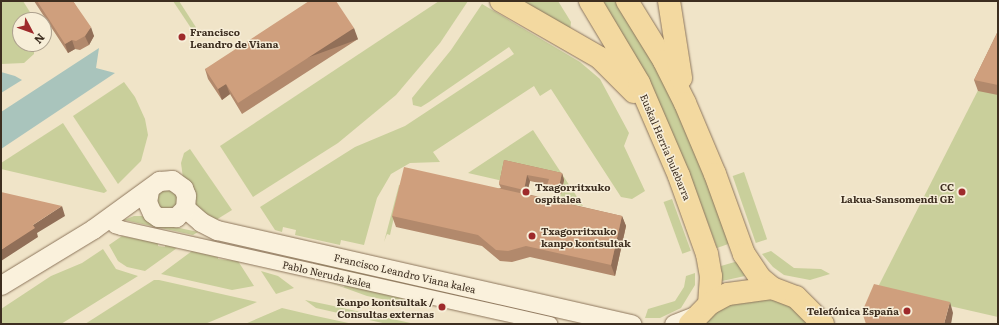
<!DOCTYPE html>
<meta charset="utf-8">
<style>
body{margin:0}
#map{position:relative;width:999px;height:325px;overflow:hidden;background:#f0e4c8;font-family:Literata,serif}
div>[style]{position:absolute}
.green>*{inset:0;background:#c9cf9b;transform-origin:0 0}
.water>*{inset:0;background:#a9c4bc}
.roads{filter:drop-shadow(0 0 1px #8d765c) drop-shadow(0 0 1px #8d765c)}
.pedestrian>*{height:14px;margin:-7px;padding:0 7px;transform-origin:7px;border-radius:7px;background:#faf1dc}
.minor>*{height:19px;margin:-9.5px;padding:0 9.5px;transform-origin:9.5px;border-radius:9.5px;background:#faf1dc}
.primary>*{height:22px;margin:-11px;padding:0 11px;transform-origin:11px;border-radius:11px;background:#f3d9a0}
.wall>*{inset:0;background:#b2896c}
.shaded-wall>*{inset:0;background:#916f58;transform-origin:0 0}
.building>*{inset:0;background:#cf9f7d}
.dots>*{width:11px;height:11px;translate:-50% -50%;box-sizing:border-box;border:2px solid #f7eed8;border-radius:50%}
span{translate:-50% -50%;white-space:nowrap;text-align:center;line-height:1.15;-webkit-text-stroke:3px #f7eed8;paint-order:stroke}
.poi-label{font-size:10px;color:#3d2e20;font-weight:700}
.left{translate:0 -50%;text-align:left}
.right{translate:-100% -50%;text-align:right}
.street-label{font-size:10px;color:#3d2e20}
.frame{position:absolute;inset:0;border:2px solid #3d2e20;pointer-events:none}
.north{position:absolute;left:12px;top:12px;width:40px;height:40px;box-sizing:border-box;background:#f7eed8;border:1px solid #ada18e;border-radius:50%;rotate:131deg;font-size:11px;font-weight:700;line-height:16px;text-align:center;color:#3d2e20}
.north::after{content:'';display:block;margin:auto;width:14px;height:18px;background:#9e2a2b;clip-path:polygon(50% 0,100% 100%,50% 72%,0 100%)}
</style>
<div id="map">
<div class="green">
<div style="clip-path:polygon(1px 1px,23px 1px,33px 17px,31px 20px,20px 20px,20px 44px,33px 44px,34px 47px,34px 54px,24px 63px,1px 64px)"></div>
<div style="clip-path:polygon(173px 1px,179px 1px,199px 32px,195px 34px)"></div>
<div style="clip-path:polygon(439px 1px,468px 1px,440px 43px,396px 95px,338px 143px,253px 197px,220px 146px)"></div>
<div style="clip-path:polygon(516px 1px,558px 1px,571px 22px,570px 32px)"></div>
<div style="clip-path:polygon(600px 1px,617px 1px,661px 76px,687px 130px,731px 243px,717px 248px,688px 169px,673px 137px)"></div>
<div style="clip-path:polygon(482px 4px,580px 62px,600px 79px,629px 133px,624px 146px,645px 191px,632px 199px,621px 197px,551px 89px,540px 96px,534px 86px,433px 152px,440px 162px,410px 163px,391px 174px,377px 198px,364px 245px,341px 240px,340px 245px,295px 235px,296px 230px,283px 227px,282px 232px,275px 230px,260px 207px,355px 147px,405px 126px,514px 54px,509px 47px,429px 102px,421px 107px,413px 105px,412px 98px,451px 50px)"></div>
<div style="clip-path:polygon(998px 51px,998px 317px,880px 290px,879px 285px)"></div>
<div style="clip-path:polygon(124px 82px,135px 97px,145px 119px,148px 135px,141px 161px,118px 184px,73px 116px)"></div>
<div style="clip-path:polygon(63px 123px,107px 191px,104px 193px,1px 169px,1px 163px)"></div>
<div style="clip-path:polygon(533px 130px,583px 206px,559px 201px,564px 180px,503px 181px,468px 173px)"></div>
<div style="clip-path:polygon(190px 149px,232px 210px,216px 220px,197px 208px,183px 178px,181px 163px,184px 153px)"></div>
<div style="left:744px;top:172px;width:71px;height:12px;rotate:71deg"></div>
<div style="clip-path:polygon(399px 185px,401px 185px,390px 235px,387px 234px,384px 242px)"></div>
<div style="clip-path:polygon(165px 187px,178px 195px,176px 206px,166px 211px,156px 206px,156px 194px)"></div>
<div style="left:672px;top:199px;width:55px;height:9px;rotate:70deg"></div>
<div style="clip-path:polygon(134px 216px,144px 216px,161px 224px,198px 232px,193px 235px,124px 220px)"></div>
<div style="clip-path:polygon(122px 236px,158px 243px,158px 246px,165px 247px,165px 245px,177px 248px,145px 271px,127px 267px,118px 261px,109px 245px)"></div>
<div style="clip-path:polygon(103px 249px,116px 269px,138px 276px,61px 324px,1px 324px,1px 309px,51px 276px,82px 263px)"></div>
<div style="clip-path:polygon(192px 251px,218px 257px,218px 259px,238px 261px,254px 286px,232px 290px,161px 274px)"></div>
<div style="clip-path:polygon(771px 251px,794px 268px,821px 269px,830px 274px,810px 280px,784px 275px,773px 267px,762px 254px)"></div>
<div style="clip-path:polygon(288px 255px,496px 299px,495px 304px,441px 292px,441px 290px,434px 290px,379px 278px,380px 276px,372px 274px,372px 277px,318px 265px,318px 262px,290px 258px)"></div>
<div style="clip-path:polygon(738px 261px,745px 276px,722px 281px,721px 266px)"></div>
<div style="clip-path:polygon(261px 271px,278px 276px,294px 288px,276px 294px)"></div>
<div style="clip-path:polygon(695px 273px,695px 285px,681px 308px,660px 318px,645px 318px,648px 309px,675px 301px,684px 287px,686px 276px)"></div>
<div style="clip-path:polygon(320px 279px,344px 287px,345px 285px,400px 297px,407px 301px,406px 304px,367px 296px)"></div>
<div style="clip-path:polygon(154px 280px,159px 280px,257px 302px,205px 324px,85px 324px)"></div>
<div style="clip-path:polygon(773px 299px,793px 307px,814px 324px,701px 324px,729px 303px)"></div>
<div style="clip-path:polygon(305px 300px,329px 305px,415px 324px,387px 324px,316px 308px)"></div>
<div style="clip-path:polygon(282px 308px,316px 316px,353px 324px,245px 324px)"></div>
</div>
<div class="water">
<div style="clip-path:polygon(99px 48px,96px 68px,115px 73px,1px 149px,1px 112px)"></div>
<div style="clip-path:polygon(1px 72px,15px 76px,22px 80px,1px 93px)"></div>
</div>
<div class="roads">
<div class="pedestrian">
<div style="left:109px;top:217px;width:11px;rotate:56deg"></div>
<div style="left:115px;top:226px;width:6px;rotate:18deg"></div>
<div style="left:121px;top:228px;width:440px;rotate:12.6deg"></div>
</div>
<div class="minor">
<div style="left:185px;top:208px;width:21px;rotate:41deg"></div>
<div style="left:201px;top:222px;width:18px;rotate:27deg"></div>
<div style="left:217px;top:230px;width:425px;rotate:12.8deg"></div>
<div style="left:1px;top:285px;width:108px;rotate:-31.3deg"></div>
<div style="left:93px;top:229px;width:82px;rotate:-36deg"></div>
<div style="left:159px;top:181px;width:13px;rotate:-4deg"></div>
<div style="left:172px;top:180px;width:14px;rotate:36deg"></div>
<div style="left:183px;top:188px;width:8px;rotate:67deg"></div>
<div style="left:186px;top:195px;width:13px;rotate:94deg"></div>
<div style="left:185px;top:208px;width:13px;rotate:135deg"></div>
<div style="left:176px;top:217px;width:18px;rotate:180deg"></div>
<div style="left:158px;top:217px;width:7px;rotate:-146deg"></div>
<div style="left:152px;top:213px;width:12px;rotate:-114deg"></div>
<div style="left:147px;top:202px;width:11px;rotate:-80deg"></div>
<div style="left:674px;top:324px;width:26px;rotate:-21deg"></div>
</div>
<div class="primary">
<div style="left:501px;top:1px;width:114px;rotate:29.9deg"></div>
<div style="left:600px;top:58px;width:48px;rotate:45deg"></div>
<div style="left:590px;top:1px;width:96px;rotate:59.1deg"></div>
<div style="left:639px;top:83px;width:101px;rotate:66.7deg"></div>
<div style="left:679px;top:176px;width:83px;rotate:70.3deg"></div>
<div style="left:707px;top:254px;width:22px;rotate:80deg"></div>
<div style="left:711px;top:276px;width:28px;rotate:94deg"></div>
<div style="left:627px;top:1px;width:70px;rotate:58.3deg"></div>
<div style="left:664px;top:61px;width:47px;rotate:63.4deg"></div>
<div style="left:685px;top:103px;width:77px;rotate:67.1deg"></div>
<div style="left:715px;top:174px;width:85px;rotate:70.1deg"></div>
<div style="left:744px;top:254px;width:29px;rotate:56deg"></div>
<div style="left:760px;top:278px;width:16px;rotate:40deg"></div>
<div style="left:669px;top:1px;width:78px;rotate:81.1deg"></div>
<div style="left:690px;top:324px;width:28px;rotate:-46deg"></div>
<div style="left:709px;top:304px;width:21px;rotate:-28deg"></div>
<div style="left:728px;top:294px;width:44px;rotate:-7.8deg"></div>
<div style="left:772px;top:288px;width:26px;rotate:21deg"></div>
<div style="left:796px;top:297px;width:38px;rotate:45deg"></div>
</div>
</div>
<div class="wall">
<div style="clip-path:polygon(34px 1px,73px 1px,94px 36px,89px 45px,80px 50px,75px 49px,68px 53px)"></div>
<div style="clip-path:polygon(998px 31px,998px 95px,978px 91px,974px 80px)"></div>
<div style="clip-path:polygon(358px 39px,242px 114px,230px 94px,222px 100px,208px 79px,205px 69px)"></div>
<div style="clip-path:polygon(504px 160px,562px 173px,564px 180px,561px 194px,550px 191px,548px 185px,530px 181px,527px 194px,622px 216px,626px 226px,615px 276px,530px 257px,512px 262px,500px 261px,482px 246px,396px 227px,392px 216px,501px 188px,499px 184px)"></div>
</div>
<div class="shaded-wall">
<div style="clip-path:polygon(91px 27px,94px 36px,89px 45px,85px 36px)"></div>
<div style="left:354px;top:28px;width:12px;height:138px;rotate:70deg"></div>
<div style="clip-path:polygon(72px 40px,75px 49px,68px 53px,65px 44px)"></div>
<div style="clip-path:polygon(226px 84px,230px 94px,222px 100px,218px 89px)"></div>
<div style="clip-path:polygon(562px 173px,564px 180px,561px 194px,559px 187px)"></div>
<div style="clip-path:polygon(527px 175px,530px 181px,526px 196px,524px 190px)"></div>
<div style="clip-path:polygon(62px 206px,65px 216px,37px 233px,38px 237px,1px 261px,1px 250px,33px 225px)"></div>
<div style="clip-path:polygon(622px 216px,626px 226px,615px 276px,611px 265px)"></div>
<div style="clip-path:polygon(950px 302px,953px 313px,951px 324px,944px 324px)"></div>
</div>
<div class="building">
<div style="clip-path:polygon(37px 1px,73px 1px,91px 27px,85px 36px,76px 41px,72px 40px,65px 44px)"></div>
<div style="clip-path:polygon(309px 1px,336px 1px,354px 28px,238px 103px,226px 84px,218px 89px,205px 69px)"></div>
<div style="clip-path:polygon(998px 31px,998px 85px,974px 80px)"></div>
<div style="clip-path:polygon(504px 160px,562px 173px,559px 187px,547px 185px,549px 179px,527px 175px,524px 190px,499px 184px)"></div>
<div style="clip-path:polygon(404px 167px,622px 216px,611px 265px,526px 246px,508px 251px,496px 250px,478px 235px,392px 216px)"></div>
<div style="clip-path:polygon(1px 192px,62px 206px,33px 225px,35px 228px,1px 250px)"></div>
<div style="clip-path:polygon(874px 284px,950px 302px,944px 324px,866px 324px,862px 312px)"></div>
</div>
<div class="dots">
<div style="left:182px;top:37px;background:#9e2a2b"></div>
<div style="left:526px;top:192px;background:#9e2a2b"></div>
<div style="left:962px;top:192px;background:#9e2a2b"></div>
<div style="left:532px;top:236px;background:#9e2a2b"></div>
<div style="left:442px;top:307px;background:#9e2a2b"></div>
<div style="left:907px;top:311px;background:#9e2a2b"></div>
</div>
<div class="poi-label">
<span class="left" style="left:190px;top:37px">Francisco<br>Leandro de Viana</span>
<span class="left" style="left:535px;top:192px">Txagorritxuko<br>ospitalea</span>
<span class="right" style="left:954px;top:192px">CC<br>Lakua-Sansomendi GE</span>
<span class="left" style="left:541px;top:236px">Txagorritxuko<br>kanpo kontsultak</span>
<span class="right" style="left:434px;top:307px">Kanpo kontsultak /<br>Consultas externas</span>
<span class="right" style="left:899px;top:311px">Telefónica España</span>
</div>
<div class="street-label">
<span style="left:666px;top:147px;rotate:67deg">Euskal Herria bulebarra</span>
<span style="left:405px;top:273px;rotate:13deg">Francisco Leandro Viana kalea</span>
<span style="left:327px;top:274px;rotate:13deg">Pablo Neruda kalea</span>
</div>
<div class="frame"></div>
<div class="north">N</div>
</div>
